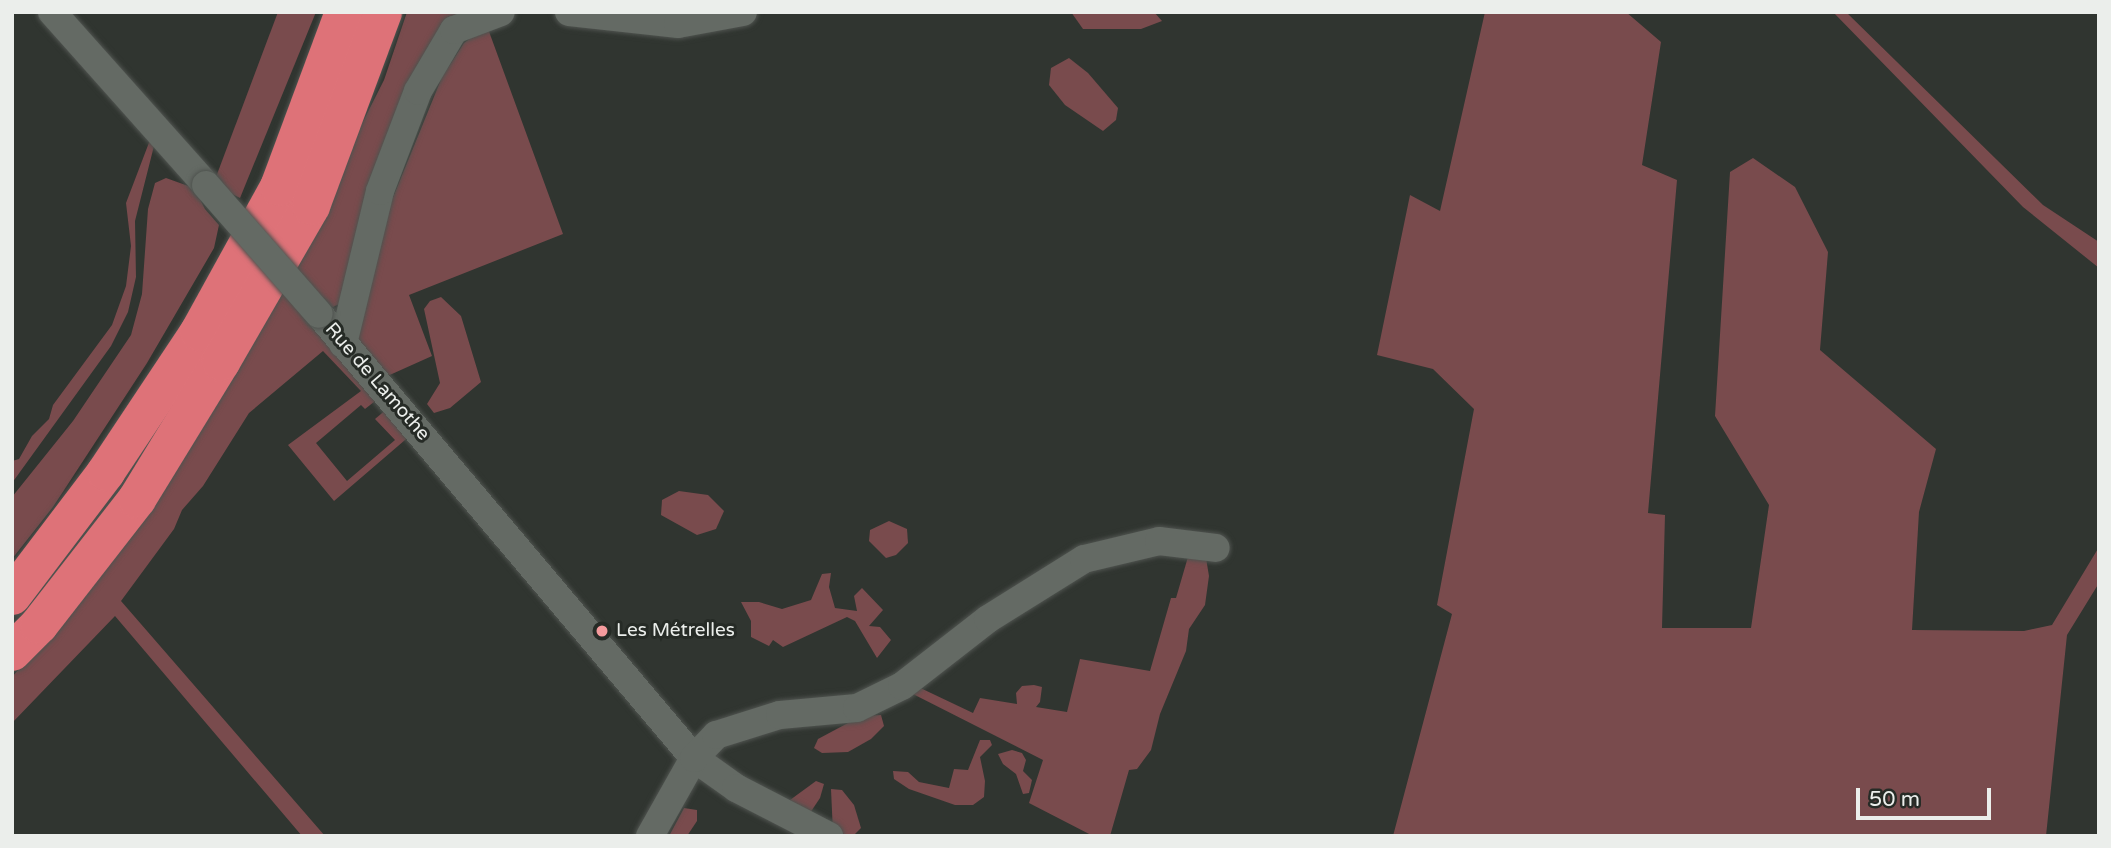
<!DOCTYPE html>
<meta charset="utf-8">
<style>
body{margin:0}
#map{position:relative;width:2111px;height:848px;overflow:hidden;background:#303530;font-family:"Varela Round",sans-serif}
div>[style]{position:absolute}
.green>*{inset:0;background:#794b4d}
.roads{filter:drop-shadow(0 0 2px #4f534f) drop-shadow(0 0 2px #4f534f)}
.minor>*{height:28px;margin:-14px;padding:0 14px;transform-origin:14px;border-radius:14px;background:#646a64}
.highway>*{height:38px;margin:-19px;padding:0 19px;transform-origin:19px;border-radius:19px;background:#de7278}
.bridges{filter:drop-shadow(0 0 2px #4f534f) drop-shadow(0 0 2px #4f534f)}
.minor-bridge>*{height:28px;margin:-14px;padding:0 14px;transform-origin:14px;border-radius:14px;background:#646a64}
.dots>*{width:19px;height:19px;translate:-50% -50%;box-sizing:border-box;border:4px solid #262b26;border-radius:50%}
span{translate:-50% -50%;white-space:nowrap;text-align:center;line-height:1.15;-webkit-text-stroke:6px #262b26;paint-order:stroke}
.street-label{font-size:19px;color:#ebeeeb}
.poi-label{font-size:19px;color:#ebeeeb}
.left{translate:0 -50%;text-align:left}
.frame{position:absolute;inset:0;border:14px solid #ebeeeb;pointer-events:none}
.scale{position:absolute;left:1856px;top:788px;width:135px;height:32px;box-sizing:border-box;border:4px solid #ebeeeb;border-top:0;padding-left:9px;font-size:21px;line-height:24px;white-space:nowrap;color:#ebeeeb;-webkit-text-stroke:5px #262b26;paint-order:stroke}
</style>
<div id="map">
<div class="green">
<div style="clip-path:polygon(278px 12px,316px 12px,240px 198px,228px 192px,216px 177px)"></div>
<div style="clip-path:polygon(407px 12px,467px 12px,461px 16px,343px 302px,333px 307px,321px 304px,291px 264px,384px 80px)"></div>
<div style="clip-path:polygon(1071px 12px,1154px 12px,1162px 21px,1141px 29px,1083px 29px)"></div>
<div style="clip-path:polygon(1485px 12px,1626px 12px,1661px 42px,1642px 165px,1677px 180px,1648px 513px,1665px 515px,1662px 628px,1751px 628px,1769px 505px,1715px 416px,1730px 172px,1753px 158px,1795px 187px,1828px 252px,1820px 350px,1936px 449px,1919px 512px,1912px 630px,2024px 631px,2052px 625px,2099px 547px,2099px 583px,2067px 635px,2046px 836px,1393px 836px,1452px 614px,1437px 605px,1474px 409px,1433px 369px,1377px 355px,1410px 195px,1440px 211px)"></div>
<div style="clip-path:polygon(1833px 12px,1846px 12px,2043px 205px,2099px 242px,2099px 268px,2023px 207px)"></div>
<div style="clip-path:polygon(487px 26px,563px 234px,409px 295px,432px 356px,383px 378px,360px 349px,358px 334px,385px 217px,442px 77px,464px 43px)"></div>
<div style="clip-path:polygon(1069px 58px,1088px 73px,1118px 108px,1116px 120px,1103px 131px,1065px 105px,1049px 85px,1051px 68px)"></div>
<div style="clip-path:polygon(150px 140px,154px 146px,135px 221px,136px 277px,128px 312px,111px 346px,12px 483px,12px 461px,19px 459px,32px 436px,49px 419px,53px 405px,112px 325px,126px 286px,131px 246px,126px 203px)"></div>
<div style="clip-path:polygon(166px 178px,194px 188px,205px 209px,219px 225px,214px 248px,147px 363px,53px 507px,12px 559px,12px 497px,73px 421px,131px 335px,142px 294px,148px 209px,155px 183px)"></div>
<div style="clip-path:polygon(279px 288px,379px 398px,365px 409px,361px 405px,316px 443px,347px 481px,395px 440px,375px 419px,388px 408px,412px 434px,334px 501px,288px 445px,361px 391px,323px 351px,249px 413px,203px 486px,182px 510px,174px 529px,121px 601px,325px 836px,302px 836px,115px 616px,12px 723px,12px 677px,64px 616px)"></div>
<div style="clip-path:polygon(441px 297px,461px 316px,481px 382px,450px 408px,434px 413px,427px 404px,440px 383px,424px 309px,430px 301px)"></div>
<div style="clip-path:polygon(679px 491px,708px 495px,724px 511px,716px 529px,697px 535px,661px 515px,662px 500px)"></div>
<div style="clip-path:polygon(889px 521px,907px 529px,908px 543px,896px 555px,886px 558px,869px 541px,870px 530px)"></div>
<div style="clip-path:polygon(1190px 550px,1206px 558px,1209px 576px,1205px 605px,1189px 629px,1186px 651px,1160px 714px,1151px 750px,1137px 769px,1129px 770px,1110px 836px,1093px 836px,1029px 803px,1043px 760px,907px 691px,912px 684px,973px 713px,980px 698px,1017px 704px,1016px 693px,1022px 686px,1034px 685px,1042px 687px,1040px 702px,1036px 707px,1067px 712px,1080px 659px,1150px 671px,1171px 598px,1176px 598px)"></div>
<div style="clip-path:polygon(831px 573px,829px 587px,835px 608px,857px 611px,854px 596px,862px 588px,883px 610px,869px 626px,880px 627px,891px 640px,877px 658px,855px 621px,847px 617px,783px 647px,773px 640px,769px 646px,751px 637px,751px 621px,741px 602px,759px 602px,782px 609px,811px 600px,822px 574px)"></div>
<div style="clip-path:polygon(881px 715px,884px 726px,871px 739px,848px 752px,822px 753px,814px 748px,818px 739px,861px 716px)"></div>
<div style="clip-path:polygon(980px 740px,990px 740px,992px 745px,980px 757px,985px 781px,984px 797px,973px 805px,955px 805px,909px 789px,894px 779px,893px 771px,908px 772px,919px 782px,949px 788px,954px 769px,968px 770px)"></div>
<div style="clip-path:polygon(1012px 750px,1022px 753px,1026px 760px,1023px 771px,1032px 780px,1029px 793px,1023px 794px,1016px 774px,1003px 764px,998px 754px)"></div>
<div style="clip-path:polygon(816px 781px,824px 784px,820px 798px,810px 813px,790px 800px)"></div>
<div style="clip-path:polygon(831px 789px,842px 790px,854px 805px,861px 828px,853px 836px,833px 833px)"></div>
<div style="clip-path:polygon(684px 808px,697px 810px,697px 821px,687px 836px,669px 836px)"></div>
</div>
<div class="roads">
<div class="minor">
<div style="left:52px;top:12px;width:232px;rotate:48.3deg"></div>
<div style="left:569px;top:12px;width:110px;rotate:6.3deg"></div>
<div style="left:678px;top:24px;width:66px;rotate:-10.5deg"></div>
<div style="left:319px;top:314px;width:581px;rotate:49.82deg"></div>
<div style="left:694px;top:758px;width:52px;rotate:35.5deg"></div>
<div style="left:736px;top:788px;width:105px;rotate:27.3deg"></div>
<div style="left:343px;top:344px;width:157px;rotate:-76.4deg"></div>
<div style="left:380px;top:191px;width:107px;rotate:-69.2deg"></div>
<div style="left:418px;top:91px;width:71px;rotate:-59.5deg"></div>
<div style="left:454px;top:30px;width:50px;rotate:-21deg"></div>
<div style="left:650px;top:836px;width:90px;rotate:-60.6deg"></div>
<div style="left:694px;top:758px;width:32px;rotate:-46deg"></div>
<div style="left:716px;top:735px;width:67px;rotate:-17.4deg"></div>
<div style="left:780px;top:715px;width:77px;rotate:-5.2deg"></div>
<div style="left:857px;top:708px;width:50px;rotate:-26.1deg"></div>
<div style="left:902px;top:686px;width:109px;rotate:-37.9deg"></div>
<div style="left:988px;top:619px;width:113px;rotate:-32deg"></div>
<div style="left:1084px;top:559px;width:77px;rotate:-13.5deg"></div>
<div style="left:1159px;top:541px;width:57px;rotate:7deg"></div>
</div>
<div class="highway">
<div style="left:12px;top:596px;width:156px;rotate:-52.8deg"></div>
<div style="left:106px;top:472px;width:168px;rotate:-56.4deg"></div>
<div style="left:199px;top:332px;width:166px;rotate:-61.1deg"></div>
<div style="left:279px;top:187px;width:187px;rotate:-69.6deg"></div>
<div style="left:12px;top:652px;width:38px;rotate:-45deg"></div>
<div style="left:39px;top:625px;width:160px;rotate:-52.1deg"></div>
<div style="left:137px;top:499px;width:161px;rotate:-58.5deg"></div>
<div style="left:221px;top:362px;width:180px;rotate:-60deg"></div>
<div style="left:311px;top:206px;width:207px;rotate:-69.6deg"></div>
</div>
</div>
<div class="bridges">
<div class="minor-bridge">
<div style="left:206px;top:185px;width:171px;rotate:48.8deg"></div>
</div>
</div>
<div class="dots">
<div style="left:602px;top:631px;background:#f59b9d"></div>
</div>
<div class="street-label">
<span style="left:377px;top:382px;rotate:49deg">Rue de Lamothe</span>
</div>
<div class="poi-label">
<span class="left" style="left:616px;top:631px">Les Métrelles</span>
</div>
<div class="frame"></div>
<div class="scale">50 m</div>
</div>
